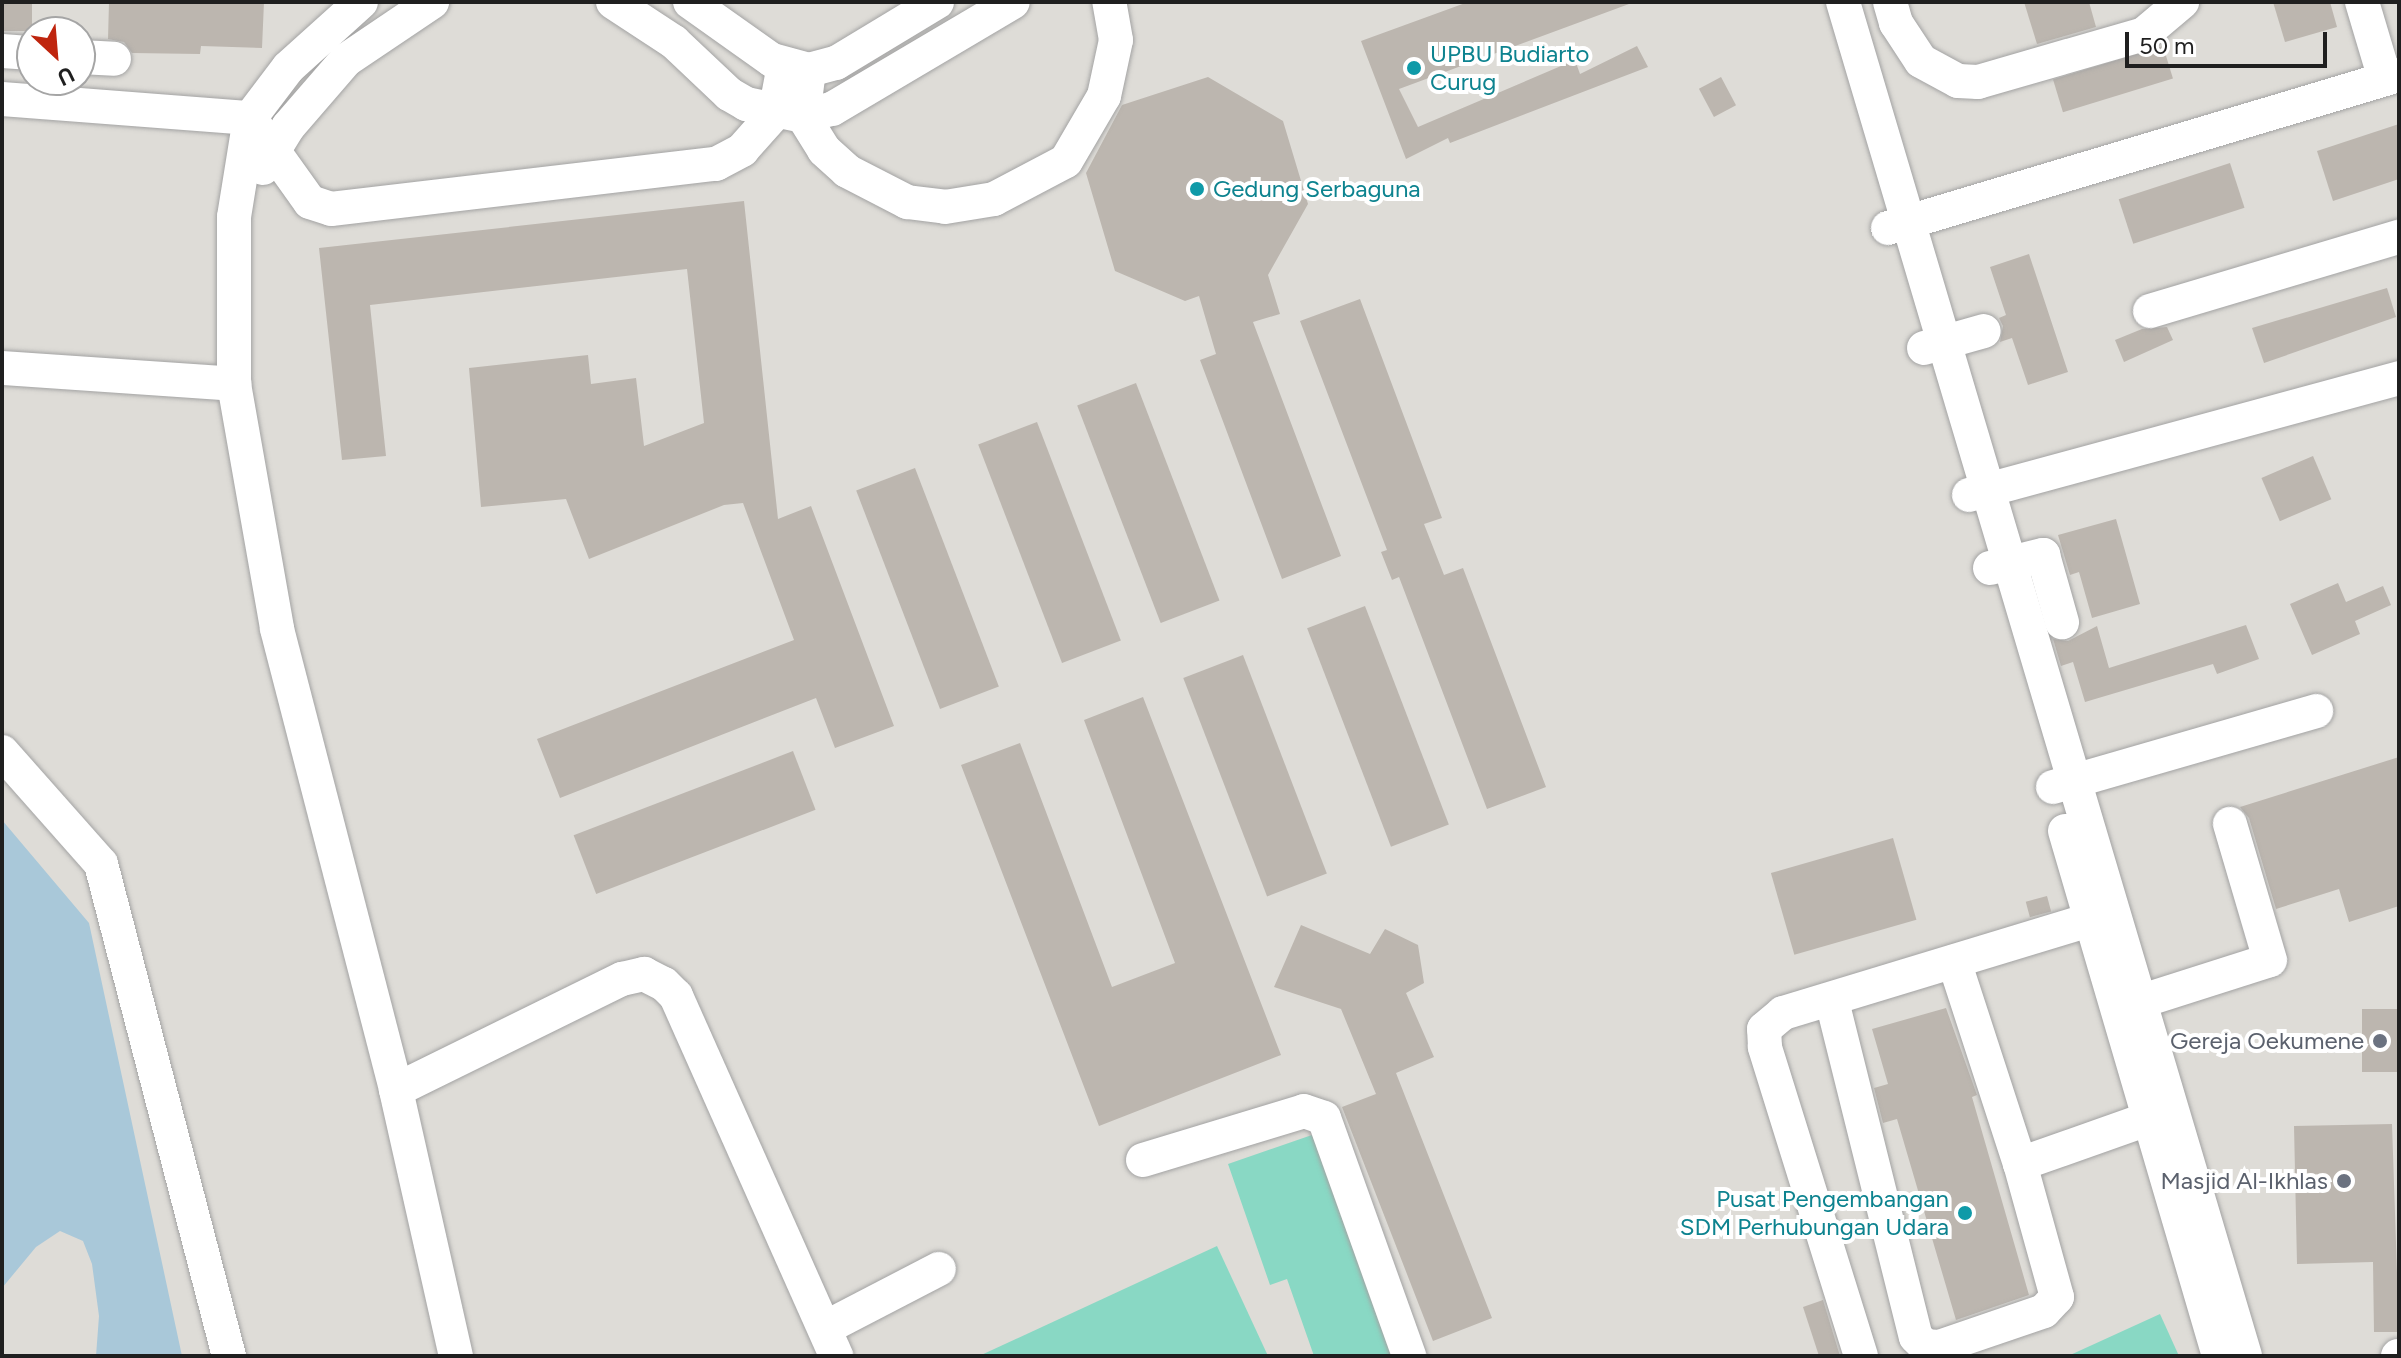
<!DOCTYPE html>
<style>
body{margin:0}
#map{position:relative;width:2401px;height:1358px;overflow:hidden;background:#efede5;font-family:Figtree,sans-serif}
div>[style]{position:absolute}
.airport>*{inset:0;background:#dedcd7}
.pitch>*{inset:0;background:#89d8c4}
.water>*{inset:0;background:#a9c8d9}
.building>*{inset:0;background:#bcb6af;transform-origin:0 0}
.roads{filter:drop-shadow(0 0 2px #a3a3a3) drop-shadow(0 0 2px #a3a3a3)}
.minor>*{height:34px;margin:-17px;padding:0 17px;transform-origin:17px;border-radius:17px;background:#fff}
.dots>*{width:22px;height:22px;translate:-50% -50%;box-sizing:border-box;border:4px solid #fff;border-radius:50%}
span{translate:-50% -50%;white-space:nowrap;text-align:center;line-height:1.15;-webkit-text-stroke:8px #fff;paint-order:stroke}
.culture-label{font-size:24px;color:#0d838f}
.left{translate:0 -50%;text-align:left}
.right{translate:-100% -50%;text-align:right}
.worship-label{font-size:24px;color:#5b616d}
.frame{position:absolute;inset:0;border:4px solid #1f1f1f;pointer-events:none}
.north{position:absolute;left:16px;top:16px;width:80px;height:80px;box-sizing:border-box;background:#fff;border:2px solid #a5a5a5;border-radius:50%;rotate:154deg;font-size:22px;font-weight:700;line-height:32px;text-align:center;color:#1f1f1f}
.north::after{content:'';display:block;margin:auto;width:28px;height:36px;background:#bf250e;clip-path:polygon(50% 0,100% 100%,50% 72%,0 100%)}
.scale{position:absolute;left:2125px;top:32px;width:202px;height:36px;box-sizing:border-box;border:4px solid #1f1f1f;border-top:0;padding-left:10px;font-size:24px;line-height:28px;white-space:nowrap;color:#1f1f1f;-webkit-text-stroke:6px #fff;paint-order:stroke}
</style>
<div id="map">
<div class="airport">
<div style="clip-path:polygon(evenodd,2px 2px,2399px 2px,2399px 1356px,2px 1356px,2px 2px,32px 32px,80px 32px,80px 80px,32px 80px,32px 32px)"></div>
</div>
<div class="pitch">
<div style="clip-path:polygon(1335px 1127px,1393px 1356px,1314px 1356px,1287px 1279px,1270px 1285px,1228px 1164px)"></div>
<div style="clip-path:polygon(1217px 1246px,1268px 1356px,979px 1356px)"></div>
<div style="clip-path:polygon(2160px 1314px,2179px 1356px,2068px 1356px)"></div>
</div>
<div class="water">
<div style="clip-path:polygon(2px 820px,89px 923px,182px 1356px,96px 1356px,99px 1316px,92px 1264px,83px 1241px,60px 1231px,36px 1247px,2px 1288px)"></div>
</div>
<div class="building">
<div style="left:2px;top:2px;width:30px;height:29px"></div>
<div style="clip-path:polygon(109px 2px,264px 2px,262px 48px,201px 46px,200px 54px,132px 53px,124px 42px,108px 39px)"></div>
<div style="clip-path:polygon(1468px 2px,1629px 4px,1399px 89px,1418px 127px,1575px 60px,1580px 74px,1637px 46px,1648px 67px,1450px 143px,1448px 138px,1406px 159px,1361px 41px)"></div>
<div style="clip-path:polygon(2024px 2px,2089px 2px,2096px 27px,2037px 44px)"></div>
<div style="clip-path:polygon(2273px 2px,2330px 2px,2337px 27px,2285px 42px)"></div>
<div style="left:2163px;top:46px;width:34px;height:115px;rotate:73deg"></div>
<div style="clip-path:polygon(1208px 77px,1283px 121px,1308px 204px,1268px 275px,1280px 314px,1253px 322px,1341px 556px,1282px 579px,1200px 360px,1216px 354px,1199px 296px,1185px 301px,1115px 271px,1086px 173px,1122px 105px)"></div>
<div style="left:1721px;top:77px;width:32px;height:25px;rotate:62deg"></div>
<div style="clip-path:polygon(2399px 124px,2399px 179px,2333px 201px,2317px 151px)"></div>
<div style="left:2230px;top:163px;width:47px;height:117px;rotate:72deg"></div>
<div style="clip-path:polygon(744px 201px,778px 519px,811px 506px,894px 726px,835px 748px,816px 698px,560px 798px,537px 739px,794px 640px,743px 503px,724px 505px,589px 559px,566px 499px,481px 507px,469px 368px,588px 355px,591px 384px,636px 378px,644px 446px,704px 423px,687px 269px,370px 305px,386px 456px,342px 460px,319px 248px)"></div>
<div style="clip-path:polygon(2029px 254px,2068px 372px,2028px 385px,2012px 338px,2000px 342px,2003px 326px,1999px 318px,2006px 315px,1990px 267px)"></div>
<div style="clip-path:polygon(2387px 288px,2396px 317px,2264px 363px,2252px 328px)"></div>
<div style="clip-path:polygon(1360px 299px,1442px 518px,1424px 524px,1444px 575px,1463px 568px,1546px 787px,1487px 809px,1399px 577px,1392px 580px,1381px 552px,1387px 550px,1300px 321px)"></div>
<div style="clip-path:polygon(2167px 327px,2173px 340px,2124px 362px,2115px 340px,2142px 329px)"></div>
<div style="left:1136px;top:383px;width:233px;height:63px;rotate:69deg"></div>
<div style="left:1037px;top:422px;width:234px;height:63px;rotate:69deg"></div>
<div style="left:2313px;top:456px;width:47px;height:56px;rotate:67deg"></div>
<div style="left:915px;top:468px;width:234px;height:63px;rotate:69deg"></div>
<div style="clip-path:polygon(2116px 519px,2140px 604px,2092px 618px,2079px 572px,2070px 575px,2058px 535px)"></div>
<div style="clip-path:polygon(2338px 583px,2346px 602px,2383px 586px,2391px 605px,2355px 621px,2360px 634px,2312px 655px,2290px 604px)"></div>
<div style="left:1365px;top:606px;width:234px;height:62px;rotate:69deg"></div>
<div style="clip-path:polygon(2246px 625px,2259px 659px,2217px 674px,2213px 664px,2085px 702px,2073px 662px,2061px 666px,2053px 639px,2068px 641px,2097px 626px,2109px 668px)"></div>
<div style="left:1243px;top:655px;width:234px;height:64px;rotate:69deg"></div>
<div style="clip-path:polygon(1143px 697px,1281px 1055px,1099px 1126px,961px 765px,1020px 743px,1112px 987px,1175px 963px,1084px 720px)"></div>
<div style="left:793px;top:751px;width:63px;height:235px;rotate:69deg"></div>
<div style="clip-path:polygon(2399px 757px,2399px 906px,2349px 922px,2339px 889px,2276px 909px,2249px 818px,2240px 807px)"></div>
<div style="left:1893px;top:838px;width:85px;height:127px;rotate:74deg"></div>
<div style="left:2047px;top:896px;width:16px;height:22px;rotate:75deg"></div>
<div style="clip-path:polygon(1301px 925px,1370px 954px,1385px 929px,1418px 945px,1424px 983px,1406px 993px,1434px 1057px,1396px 1073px,1492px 1318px,1433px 1341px,1342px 1107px,1376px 1094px,1341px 1009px,1274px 987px)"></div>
<div style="clip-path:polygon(1946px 1008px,1977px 1095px,1972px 1097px,2029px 1295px,1956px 1320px,1897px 1119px,1883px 1123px,1874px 1088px,1888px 1084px,1872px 1029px)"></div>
<div style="left:2362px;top:1009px;width:37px;height:63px"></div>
<div style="clip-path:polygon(2392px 1124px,2399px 1332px,2374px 1332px,2373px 1262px,2297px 1264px,2294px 1126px)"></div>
<div style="clip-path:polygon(1823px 1300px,1840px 1356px,1819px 1356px,1803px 1307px)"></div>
</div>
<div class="roads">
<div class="minor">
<div style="left:361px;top:2px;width:98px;rotate:137.9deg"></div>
<div style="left:288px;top:68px;width:63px;rotate:127.2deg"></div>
<div style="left:250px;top:118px;width:100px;rotate:99.2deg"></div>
<div style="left:234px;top:217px;width:167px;rotate:90deg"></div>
<div style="left:234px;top:384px;width:249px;rotate:80deg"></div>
<div style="left:277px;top:629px;width:476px;rotate:75.5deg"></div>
<div style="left:396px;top:1090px;width:273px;rotate:77.3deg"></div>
<div style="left:613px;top:2px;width:73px;rotate:33.3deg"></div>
<div style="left:674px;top:42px;width:76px;rotate:43.4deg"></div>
<div style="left:729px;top:94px;width:20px;rotate:30deg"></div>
<div style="left:746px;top:104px;width:58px;rotate:11.9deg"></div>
<div style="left:803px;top:116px;width:30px;rotate:-14deg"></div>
<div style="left:832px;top:109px;width:210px;rotate:-30.6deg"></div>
<div style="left:690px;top:2px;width:100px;rotate:35.3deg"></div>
<div style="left:772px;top:60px;width:38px;rotate:15deg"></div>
<div style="left:809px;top:70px;width:28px;rotate:-15deg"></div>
<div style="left:836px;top:63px;width:118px;rotate:-31.1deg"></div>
<div style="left:1843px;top:2px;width:1412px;rotate:73.46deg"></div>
<div style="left:1890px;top:2px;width:22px;rotate:74deg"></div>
<div style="left:1896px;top:23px;width:45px;rotate:56.7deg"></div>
<div style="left:1921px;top:61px;width:42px;rotate:28.4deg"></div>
<div style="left:1958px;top:81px;width:20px;rotate:3deg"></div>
<div style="left:1978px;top:82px;width:173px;rotate:-16.1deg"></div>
<div style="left:2144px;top:34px;width:50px;rotate:-40.1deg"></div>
<div style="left:2362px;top:2px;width:80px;rotate:73.4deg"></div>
<div style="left:2px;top:51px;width:30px;rotate:4deg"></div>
<div style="left:80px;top:57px;width:34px;rotate:3deg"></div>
<div style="left:809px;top:70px;width:46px;rotate:97.4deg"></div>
<div style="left:803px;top:116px;width:40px;rotate:58deg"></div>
<div style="left:824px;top:150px;width:31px;rotate:42deg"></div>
<div style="left:847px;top:171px;width:68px;rotate:27.3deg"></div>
<div style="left:907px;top:202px;width:38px;rotate:7deg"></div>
<div style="left:945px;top:207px;width:50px;rotate:-9.3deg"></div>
<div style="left:994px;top:199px;width:81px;rotate:-27.8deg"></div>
<div style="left:1066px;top:161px;width:75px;rotate:-59.7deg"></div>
<div style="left:1104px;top:96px;width:57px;rotate:-77.9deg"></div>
<div style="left:1116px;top:40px;width:39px;rotate:-100deg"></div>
<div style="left:2px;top:99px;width:249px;rotate:4.4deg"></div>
<div style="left:250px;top:118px;width:103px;rotate:54.5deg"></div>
<div style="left:310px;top:202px;width:22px;rotate:18deg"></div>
<div style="left:331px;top:209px;width:388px;rotate:-6.7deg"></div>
<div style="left:716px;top:164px;width:30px;rotate:-28deg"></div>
<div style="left:742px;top:150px;width:50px;rotate:-48.3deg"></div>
<div style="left:775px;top:113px;width:49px;rotate:-79.4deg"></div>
<div style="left:263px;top:168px;width:48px;rotate:-58.6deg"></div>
<div style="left:288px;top:127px;width:89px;rotate:-49.1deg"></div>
<div style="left:346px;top:60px;width:104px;rotate:-34deg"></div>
<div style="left:1888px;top:228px;width:533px;rotate:-16.67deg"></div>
<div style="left:2150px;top:311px;width:260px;rotate:-16.6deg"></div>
<div style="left:1924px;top:348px;width:62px;rotate:-15.8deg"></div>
<div style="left:2px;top:368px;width:233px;rotate:3.9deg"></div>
<div style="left:1969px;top:495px;width:446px;rotate:-15.2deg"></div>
<div style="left:1990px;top:568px;width:55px;rotate:-13.8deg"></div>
<div style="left:2043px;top:555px;width:70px;rotate:74.2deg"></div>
<div style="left:2px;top:752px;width:149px;rotate:48.5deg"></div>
<div style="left:101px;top:864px;width:508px;rotate:75.42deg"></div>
<div style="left:2053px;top:787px;width:274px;rotate:-16.1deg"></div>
<div style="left:2065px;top:831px;width:547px;rotate:73.65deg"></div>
<div style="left:1832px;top:1001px;width:346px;rotate:76deg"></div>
<div style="left:1916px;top:1337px;width:13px;rotate:45deg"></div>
<div style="left:1925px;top:1346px;width:14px;rotate:4deg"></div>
<div style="left:1939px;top:1347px;width:111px;rotate:-18.9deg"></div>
<div style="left:2044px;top:1311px;width:19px;rotate:-47deg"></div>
<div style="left:2057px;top:1297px;width:138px;rotate:-105.5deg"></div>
<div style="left:2020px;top:1164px;width:213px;rotate:-108deg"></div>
<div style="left:2120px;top:1008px;width:157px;rotate:-17.7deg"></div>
<div style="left:2270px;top:960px;width:142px;rotate:-106.4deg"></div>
<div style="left:396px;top:1090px;width:252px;rotate:-26.2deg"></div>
<div style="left:622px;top:979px;width:23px;rotate:-13deg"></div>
<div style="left:644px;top:974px;width:22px;rotate:27deg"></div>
<div style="left:664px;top:984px;width:17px;rotate:45deg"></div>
<div style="left:676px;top:996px;width:394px;rotate:66deg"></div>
<div style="left:1143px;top:1160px;width:168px;rotate:-16.9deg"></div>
<div style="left:1304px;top:1111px;width:21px;rotate:19deg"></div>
<div style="left:1324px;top:1118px;width:253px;rotate:70.3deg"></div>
<div style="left:2020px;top:1164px;width:136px;rotate:-19.4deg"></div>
<div style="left:827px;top:1327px;width:126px;rotate:-27.4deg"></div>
<div style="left:1861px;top:1356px;width:324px;rotate:-107.3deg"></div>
<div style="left:1765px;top:1047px;width:18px;rotate:-93deg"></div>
<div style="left:1764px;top:1029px;width:25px;rotate:-40deg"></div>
<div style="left:1783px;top:1013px;width:341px;rotate:-16.9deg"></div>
<div style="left:2398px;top:1356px;width:1px"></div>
</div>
</div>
<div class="dots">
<div style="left:1414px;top:68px;background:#0f9aa8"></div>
<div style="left:1197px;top:189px;background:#0f9aa8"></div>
<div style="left:2380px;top:1041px;background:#6b7280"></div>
<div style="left:2344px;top:1181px;background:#6b7280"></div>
<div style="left:1965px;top:1213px;background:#0f9aa8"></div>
</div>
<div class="culture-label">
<span class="left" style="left:1430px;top:68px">UPBU Budiarto<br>Curug</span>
<span class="left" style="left:1213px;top:189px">Gedung Serbaguna</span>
<span class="right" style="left:1949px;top:1213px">Pusat Pengembangan<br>SDM Perhubungan Udara</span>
</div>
<div class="worship-label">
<span class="right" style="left:2364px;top:1041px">Gereja Oekumene</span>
<span class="right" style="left:2328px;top:1181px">Masjid Al-Ikhlas</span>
</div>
<div class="frame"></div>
<div class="north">U</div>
<div class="scale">50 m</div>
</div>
